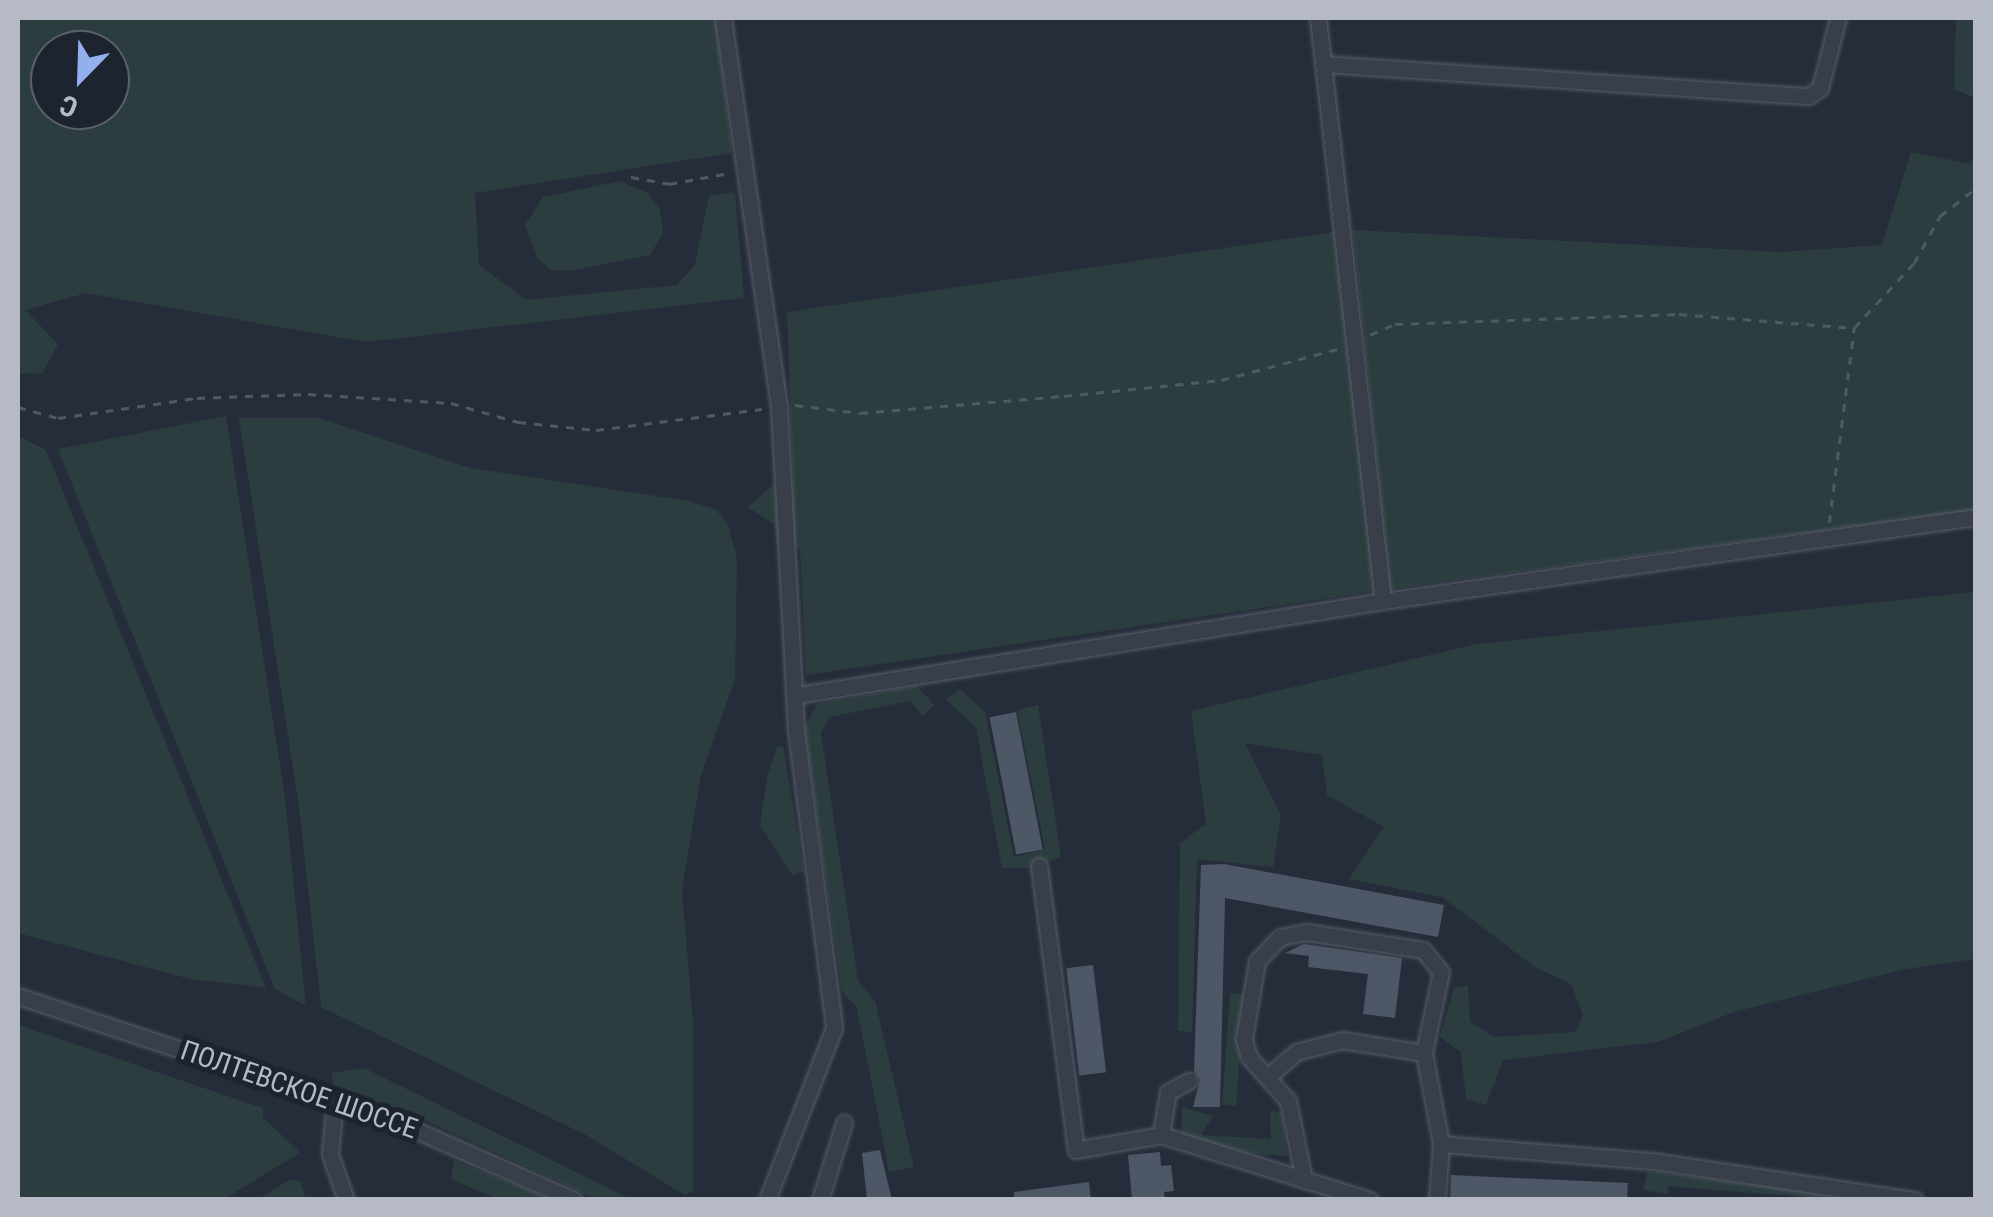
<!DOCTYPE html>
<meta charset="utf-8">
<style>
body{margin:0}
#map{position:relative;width:1993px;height:1217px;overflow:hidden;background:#262d3a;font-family:"Roboto Condensed",sans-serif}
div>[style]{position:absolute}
.green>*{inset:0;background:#2c3d3f;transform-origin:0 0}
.building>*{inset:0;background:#4e5765;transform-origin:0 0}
.path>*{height:2.5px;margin-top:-1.25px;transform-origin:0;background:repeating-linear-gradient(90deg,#4c5b5e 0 8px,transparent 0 16px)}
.roads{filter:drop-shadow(0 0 2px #575d68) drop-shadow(0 0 2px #575d68)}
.minor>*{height:15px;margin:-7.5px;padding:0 7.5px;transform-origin:7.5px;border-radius:7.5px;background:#393f4a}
span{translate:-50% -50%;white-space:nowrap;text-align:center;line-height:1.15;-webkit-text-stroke:10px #1e242f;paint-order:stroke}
.street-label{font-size:28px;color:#b5bac6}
.frame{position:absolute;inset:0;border:20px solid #b5bac6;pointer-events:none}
.north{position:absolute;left:30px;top:30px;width:100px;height:100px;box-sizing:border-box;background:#1e242f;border:2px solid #5a606b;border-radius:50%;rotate:203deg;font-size:28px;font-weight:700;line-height:40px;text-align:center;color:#b5bac6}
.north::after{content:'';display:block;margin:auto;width:35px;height:45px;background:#93afec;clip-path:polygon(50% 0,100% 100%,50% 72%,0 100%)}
</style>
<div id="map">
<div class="green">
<div style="clip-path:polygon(evenodd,18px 18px,716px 18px,732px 153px,475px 193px,479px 265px,526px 300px,677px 285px,695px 265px,709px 196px,735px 192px,744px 298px,366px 342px,86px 293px,25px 310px,58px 344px,42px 374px,18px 373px,18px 18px,50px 50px,110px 50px,110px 110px,50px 110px,50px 50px)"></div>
<div style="clip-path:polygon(1956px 18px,1975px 18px,1975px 98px,1954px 89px)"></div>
<div style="clip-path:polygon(1975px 148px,1975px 510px,1390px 589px,1353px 230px,1780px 252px,1882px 245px,1911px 152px,1971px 164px)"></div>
<div style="clip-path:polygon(620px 181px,646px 192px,660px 209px,663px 233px,650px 255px,569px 271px,551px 270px,537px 258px,525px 225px,543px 197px)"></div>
<div style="clip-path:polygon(1334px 232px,1377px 591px,806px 675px,800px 548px,777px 544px,774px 524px,748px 507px,775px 483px,793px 486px,787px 312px)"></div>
<div style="clip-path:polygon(226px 416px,285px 798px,306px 1006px,275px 989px,58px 449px)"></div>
<div style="clip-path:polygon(239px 418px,319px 418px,470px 468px,689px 501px,715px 509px,728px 524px,737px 559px,735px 679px,701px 775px,682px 890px,693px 1023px,693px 1191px,685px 1195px,586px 1135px,321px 1007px,299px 807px)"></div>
<div style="clip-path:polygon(18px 436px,46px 450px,266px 988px,190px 979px,18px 933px)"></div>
<div style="clip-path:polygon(1975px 592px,1975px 959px,1906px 969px,1734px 1012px,1658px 1042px,1503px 1060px,1486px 1105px,1466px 1099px,1461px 1052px,1440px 1037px,1454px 987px,1468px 986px,1470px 1022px,1495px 1037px,1576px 1032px,1583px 1015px,1571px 984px,1535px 967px,1442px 897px,1349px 879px,1384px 827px,1327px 795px,1322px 755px,1245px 743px,1281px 815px,1273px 867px,1197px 859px,1192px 1032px,1178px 1031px,1180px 843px,1206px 824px,1191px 711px,1477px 644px)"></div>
<div style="clip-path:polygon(917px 686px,934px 705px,923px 716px,910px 701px,829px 717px,821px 733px,858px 981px,875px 1001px,914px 1167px,889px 1172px,857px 1008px,842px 991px,804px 728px,817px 704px)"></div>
<div style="clip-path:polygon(960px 689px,985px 712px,1014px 857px,1045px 849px,1017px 710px,1038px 705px,1061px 857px,1035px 868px,1002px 868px,976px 728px,946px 699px)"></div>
<div style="clip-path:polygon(783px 746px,804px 872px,792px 875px,760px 825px,767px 778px,777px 747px)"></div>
<div style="left:1230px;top:993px;width:14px;height:112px;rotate:4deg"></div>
<div style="clip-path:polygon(18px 1025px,263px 1108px,263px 1117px,300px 1153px,224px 1199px,18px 1199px)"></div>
<div style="clip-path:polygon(364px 1068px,610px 1189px,631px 1199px,596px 1199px,401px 1109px,333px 1087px,332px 1073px)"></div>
<div style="clip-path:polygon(1182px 1107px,1213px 1116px,1201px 1135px,1271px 1139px,1270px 1111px,1282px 1112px,1287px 1156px,1230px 1152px,1181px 1136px)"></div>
<div style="clip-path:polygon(454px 1160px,535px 1193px,546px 1199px,497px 1199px,451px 1179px)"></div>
<div style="clip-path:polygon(1648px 1171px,1818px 1193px,1827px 1199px,1668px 1186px,1667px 1194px,1643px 1190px)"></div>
<div style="clip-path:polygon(289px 1180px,300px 1181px,306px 1199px,259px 1199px)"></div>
</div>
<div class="building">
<div style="left:1016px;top:712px;width:140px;height:27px;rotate:79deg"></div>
<div style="clip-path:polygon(1224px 864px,1444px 905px,1438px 937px,1225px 898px,1220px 1107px,1193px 1107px,1200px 1080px,1194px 1071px,1201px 865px)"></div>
<div style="clip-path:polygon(1304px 944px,1402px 958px,1395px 1018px,1363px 1014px,1368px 974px,1308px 967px,1309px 956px,1285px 953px)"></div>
<div style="left:1093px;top:965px;width:108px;height:27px;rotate:83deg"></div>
<div style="clip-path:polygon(880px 1150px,892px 1200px,867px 1200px,862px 1153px)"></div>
<div style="clip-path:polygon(1160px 1152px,1161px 1166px,1171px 1165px,1174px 1191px,1164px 1192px,1165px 1200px,1132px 1200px,1128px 1155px)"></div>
<div style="clip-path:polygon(1451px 1175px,1628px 1183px,1627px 1200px,1450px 1200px)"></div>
<div style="clip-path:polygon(1089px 1182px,1091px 1200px,1014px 1200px,1014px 1192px)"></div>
</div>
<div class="path">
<div style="left:631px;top:177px;width:39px;rotate:10deg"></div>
<div style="left:669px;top:184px;width:61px;rotate:-10.4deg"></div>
<div style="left:1370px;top:335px;width:27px;rotate:-24deg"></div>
<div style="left:1395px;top:324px;width:284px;rotate:-2deg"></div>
<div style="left:1679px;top:314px;width:176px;rotate:4.6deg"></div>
<div style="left:795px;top:405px;width:65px;rotate:7deg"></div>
<div style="left:860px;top:413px;width:205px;rotate:-4.8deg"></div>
<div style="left:1064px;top:396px;width:158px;rotate:-5.8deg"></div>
<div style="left:1221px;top:380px;width:124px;rotate:-14.9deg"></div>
<div style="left:18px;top:407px;width:41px;rotate:15.4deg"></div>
<div style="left:58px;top:418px;width:140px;rotate:-8.2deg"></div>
<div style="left:197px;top:398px;width:111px;rotate:-2.1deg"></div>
<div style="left:308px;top:394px;width:143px;rotate:3.6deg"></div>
<div style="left:451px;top:403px;width:70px;rotate:15.8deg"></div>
<div style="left:518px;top:422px;width:78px;rotate:5.9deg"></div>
<div style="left:596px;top:430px;width:167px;rotate:-7.2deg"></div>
<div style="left:1829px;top:523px;width:197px;rotate:-82.7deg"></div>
<div style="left:1854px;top:328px;width:88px;rotate:-47.3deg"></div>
<div style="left:1914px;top:263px;width:54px;rotate:-61deg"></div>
<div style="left:1940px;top:216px;width:46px;rotate:-37.9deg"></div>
</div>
<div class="roads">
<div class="minor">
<div style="left:723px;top:18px;width:393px;rotate:81.8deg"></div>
<div style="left:779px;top:407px;width:323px;rotate:87deg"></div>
<div style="left:796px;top:730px;width:300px;rotate:82.7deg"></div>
<div style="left:834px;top:1028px;width:185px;rotate:111.3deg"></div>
<div style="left:1318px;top:18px;width:587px;rotate:83.64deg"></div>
<div style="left:1324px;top:64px;width:486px;rotate:3.8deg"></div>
<div style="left:1809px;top:96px;width:14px;rotate:-36deg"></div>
<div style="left:1820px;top:88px;width:72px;rotate:-75.6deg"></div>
<div style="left:798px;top:695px;width:593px;rotate:-9.13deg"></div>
<div style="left:1383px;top:601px;width:599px;rotate:-8.06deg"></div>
<div style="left:1039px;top:866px;width:286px;rotate:82.6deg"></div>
<div style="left:1076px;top:1150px;width:86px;rotate:-10deg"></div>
<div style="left:1161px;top:1135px;width:219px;rotate:17.3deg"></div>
<div style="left:18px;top:996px;width:397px;rotate:18.3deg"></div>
<div style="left:395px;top:1121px;width:196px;rotate:23.8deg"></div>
<div style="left:1271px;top:1074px;width:33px;rotate:-41deg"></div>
<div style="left:1296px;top:1052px;width:48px;rotate:-14.6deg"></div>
<div style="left:1342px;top:1040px;width:83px;rotate:9deg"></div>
<div style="left:335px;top:1099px;width:55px;rotate:95.2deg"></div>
<div style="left:330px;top:1154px;width:49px;rotate:70.8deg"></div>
<div style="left:1161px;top:1135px;width:44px;rotate:-80.8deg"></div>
<div style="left:1168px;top:1092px;width:24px;rotate:-28deg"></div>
<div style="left:1304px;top:1180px;width:81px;rotate:-101.4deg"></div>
<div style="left:1288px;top:1101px;width:59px;rotate:-131.6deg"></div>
<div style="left:1249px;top:1057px;width:19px;rotate:-106deg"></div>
<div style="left:1244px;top:1039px;width:79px;rotate:-80.5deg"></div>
<div style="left:1257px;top:961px;width:33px;rotate:-46deg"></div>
<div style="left:1280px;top:937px;width:26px;rotate:-11deg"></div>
<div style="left:1306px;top:932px;width:118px;rotate:8.7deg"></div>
<div style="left:1423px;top:950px;width:28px;rotate:51deg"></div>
<div style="left:1441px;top:972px;width:83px;rotate:101.9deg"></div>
<div style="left:1424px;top:1053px;width:93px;rotate:79.4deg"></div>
<div style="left:820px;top:1200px;width:81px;rotate:-72.7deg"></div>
<div style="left:1437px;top:1200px;width:56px;rotate:-85.9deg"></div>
<div style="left:1441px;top:1144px;width:213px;rotate:4.6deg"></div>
<div style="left:1653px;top:1161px;width:265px;rotate:8.5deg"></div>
</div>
</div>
<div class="street-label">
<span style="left:299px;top:1090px;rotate:19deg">ПОЛТЕВСКОЕ ШОССЕ</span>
</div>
<div class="frame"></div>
<div class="north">С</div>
</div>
